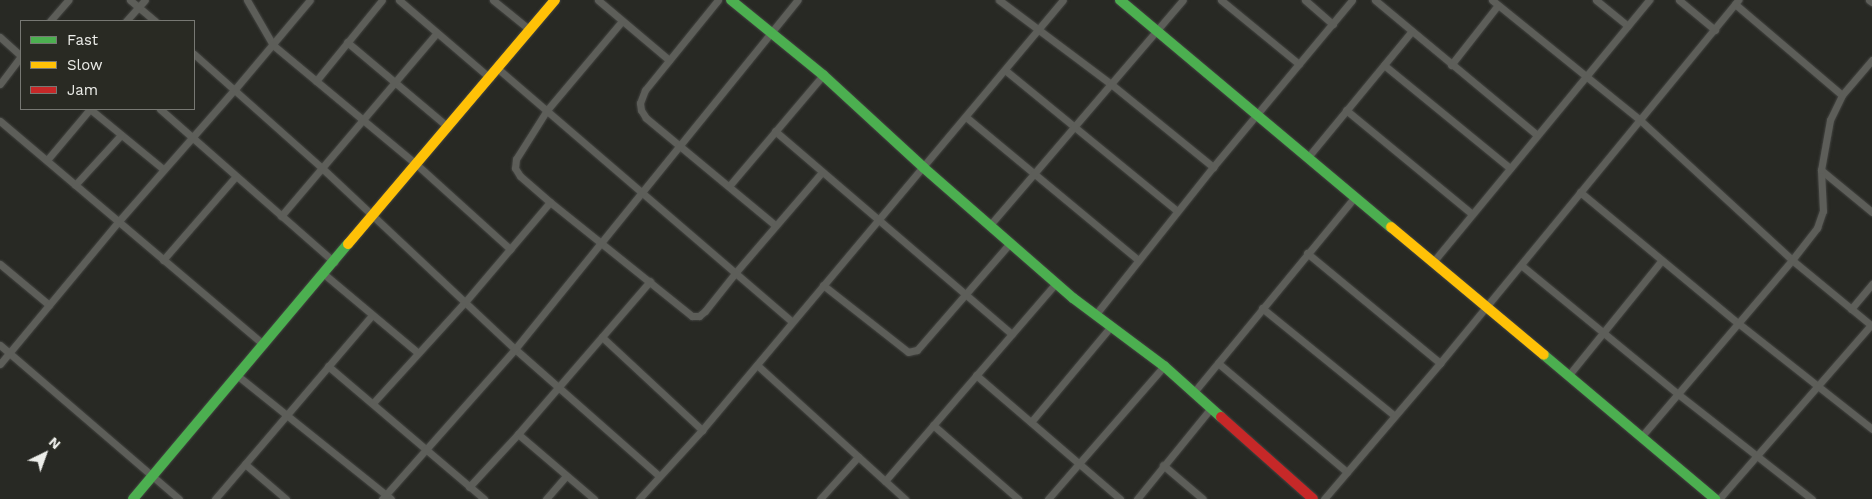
<!DOCTYPE html>
<style>
body{margin:0}
#map{position:relative;width:1872px;height:499px;overflow:hidden;background:#282924;font-family:"Work Sans",sans-serif}
div>[style]{position:absolute}
.roads{filter:drop-shadow(0 0 1px #434441) drop-shadow(0 0 1px #434441)}
.street>*{height:7px;margin:-3.5px;padding:0 3.5px;transform-origin:3.5px;border-radius:3.5px;background:#5d5e59}
.fast>*{height:10px;margin:-5px;padding:0 5px;transform-origin:5px;border-radius:5px;background:#4caf50}
.slow>*{height:10px;margin:-5px;padding:0 5px;transform-origin:5px;border-radius:5px;background:#ffc107}
.jam>*{height:10px;margin:-5px;padding:0 5px;transform-origin:5px;border-radius:5px;background:#c62828}
span{translate:-50% -50%;white-space:nowrap;text-align:center;line-height:1.15;-webkit-text-stroke:5px #292a23;paint-order:stroke}
.legend{position:absolute;left:20px;top:20px;width:175px;height:90px;box-sizing:border-box;background:#292a23;border:1px solid #777873;margin:0;padding:6px 9px;list-style:none;font-size:15px;color:#edeeea}
.legend li{display:flex;align-items:center;gap:10px;height:25px}
.legend b{width:25px;border:1px solid #777873}
.north{position:absolute;left:20px;top:429px;width:50px;height:50px;-webkit-text-stroke:4px #292a23;paint-order:stroke;rotate:42deg;font-size:14px;font-weight:700;line-height:20px;text-align:center;color:#edeeea}
.north::after{content:'';display:block;margin:auto;width:18px;height:22px;background:#edeeea;clip-path:polygon(50% 0,100% 100%,50% 72%,0 100%)}
</style>
<div id="map">
<div class="roads">
<div class="street">
<div style="left:130px;top:0;width:33px;rotate:40deg"></div>
<div style="left:247px;top:0;width:52px;rotate:60deg"></div>
<div style="left:273px;top:45px;width:186px;rotate:39.8deg"></div>
<div style="left:416px;top:164px;width:127px;rotate:42.1deg"></div>
<div style="left:399px;top:0;width:120px;rotate:40.6deg"></div>
<div style="left:493px;top:0;width:48px;rotate:39deg"></div>
<div style="left:598px;top:0;width:93px;rotate:40.2deg"></div>
<div style="left:718px;top:0;width:116px;rotate:129deg"></div>
<div style="left:645px;top:90px;width:14px;rotate:111deg"></div>
<div style="left:640px;top:103px;width:7px;rotate:82deg"></div>
<div style="left:641px;top:110px;width:9px;rotate:58deg"></div>
<div style="left:646px;top:118px;width:168px;rotate:39.7deg"></div>
<div style="left:999px;top:0;width:140px;rotate:36.9deg"></div>
<div style="left:1111px;top:84px;width:132px;rotate:39.1deg"></div>
<div style="left:1221px;top:0;width:101px;rotate:39.4deg"></div>
<div style="left:1305px;top:0;width:37px;rotate:41deg"></div>
<div style="left:1375px;top:0;width:211px;rotate:39.8deg"></div>
<div style="left:1492px;top:0;width:191px;rotate:39deg"></div>
<div style="left:1640px;top:120px;width:207px;rotate:42.6deg"></div>
<div style="left:1792px;top:260px;width:104px;rotate:39.5deg"></div>
<div style="left:1596px;top:0;width:41px;rotate:39.1deg"></div>
<div style="left:1679px;top:0;width:47px;rotate:39.8deg"></div>
<div style="left:1869px;top:0;width:4px;rotate:34deg"></div>
<div style="left:1735px;top:4px;width:140px;rotate:40.4deg"></div>
<div style="left:50px;top:21px;width:28px;rotate:-49deg"></div>
<div style="left:126px;top:21px;width:28px;rotate:-48deg"></div>
<div style="left:622px;top:21px;width:116px;rotate:130.1deg"></div>
<div style="left:547px;top:110px;width:58px;rotate:122.3deg"></div>
<div style="left:516px;top:159px;width:9px;rotate:96deg"></div>
<div style="left:515px;top:168px;width:9px;rotate:58deg"></div>
<div style="left:520px;top:176px;width:40px;rotate:41deg"></div>
<div style="left:550px;top:202px;width:182px;rotate:38.8deg"></div>
<div style="left:692px;top:316px;width:7px"></div>
<div style="left:699px;top:316px;width:8px;rotate:-40deg"></div>
<div style="left:705px;top:311px;width:50px;rotate:-51.5deg"></div>
<div style="left:736px;top:272px;width:132px;rotate:-49.3deg"></div>
<div style="left:0;top:37px;width:28px;rotate:42deg"></div>
<div style="left:347px;top:42px;width:132px;rotate:40.1deg"></div>
<div style="left:194px;top:54px;width:171px;rotate:41.7deg"></div>
<div style="left:322px;top:168px;width:265px;rotate:43.2deg"></div>
<div style="left:515px;top:349px;width:192px;rotate:41.4deg"></div>
<div style="left:1384px;top:65px;width:163px;rotate:39.3deg"></div>
<div style="left:1451px;top:65px;width:76px;rotate:-51.9deg"></div>
<div style="left:497px;top:68px;width:389px;rotate:40.7deg"></div>
<div style="left:1005px;top:70px;width:222px;rotate:39.3deg"></div>
<div style="left:316px;top:81px;width:104px;rotate:-50.8deg"></div>
<div style="left:0;top:84px;width:35px;rotate:-53deg"></div>
<div style="left:90px;top:109px;width:94px;rotate:39.4deg"></div>
<div style="left:160px;top:109px;width:232px;rotate:41.3deg"></div>
<div style="left:1346px;top:110px;width:163px;rotate:39.5deg"></div>
<div style="left:966px;top:117px;width:224px;rotate:39.7deg"></div>
<div style="left:0;top:121px;width:346px;rotate:40.3deg"></div>
<div style="left:775px;top:131px;width:312px;rotate:40.6deg"></div>
<div style="left:1308px;top:157px;width:162px;rotate:-50.5deg"></div>
<div style="left:47px;top:160px;width:67px;rotate:-49.9deg"></div>
<div style="left:1821px;top:170px;width:66px;rotate:39.5deg"></div>
<div style="left:75px;top:185px;width:68px;rotate:-47.4deg"></div>
<div style="left:729px;top:186px;width:145px;rotate:-49.7deg"></div>
<div style="left:1580px;top:192px;width:205px;rotate:39.7deg"></div>
<div style="left:1738px;top:323px;width:171px;rotate:38.3deg"></div>
<div style="left:281px;top:216px;width:240px;rotate:-49.6deg"></div>
<div style="left:990px;top:225px;width:296px;rotate:-49.4deg"></div>
<div style="left:1307px;top:253px;width:173px;rotate:39.6deg"></div>
<div style="left:163px;top:260px;width:111px;rotate:-49deg"></div>
<div style="left:1433px;top:262px;width:340px;rotate:-50.5deg"></div>
<div style="left:0;top:264px;width:64px;rotate:39.9deg"></div>
<div style="left:1521px;top:265px;width:203px;rotate:39.4deg"></div>
<div style="left:1678px;top:394px;width:170px;rotate:38.1deg"></div>
<div style="left:324px;top:274px;width:121px;rotate:40deg"></div>
<div style="left:823px;top:285px;width:108px;rotate:38.2deg"></div>
<div style="left:908px;top:352px;width:9px;rotate:-13deg"></div>
<div style="left:917px;top:350px;width:142px;rotate:-49deg"></div>
<div style="left:1262px;top:308px;width:171px;rotate:39.1deg"></div>
<div style="left:1851px;top:309px;width:33px;rotate:-50deg"></div>
<div style="left:1096px;top:314px;width:188px;rotate:-51.5deg"></div>
<div style="left:1213px;top:167px;width:217px;rotate:-50.2deg"></div>
<div style="left:602px;top:337px;width:137px;rotate:42.9deg"></div>
<div style="left:0;top:345px;width:236px;rotate:40.7deg"></div>
<div style="left:1218px;top:363px;width:169px;rotate:40.2deg"></div>
<div style="left:0;top:364px;width:185px;rotate:-50.3deg"></div>
<div style="left:118px;top:222px;width:177px;rotate:-48.7deg"></div>
<div style="left:235px;top:89px;width:116px;rotate:-49.9deg"></div>
<div style="left:757px;top:365px;width:200px;rotate:42.2deg"></div>
<div style="left:328px;top:366px;width:205px;rotate:40.4deg"></div>
<div style="left:976px;top:375px;width:190px;rotate:40.7deg"></div>
<div style="left:238px;top:376px;width:196px;rotate:38.8deg"></div>
<div style="left:1568px;top:376px;width:149px;rotate:-51deg"></div>
<div style="left:1194px;top:392px;width:253px;rotate:-50.5deg"></div>
<div style="left:373px;top:403px;width:137px;rotate:-47.7deg"></div>
<div style="left:465px;top:302px;width:131px;rotate:-49.6deg"></div>
<div style="left:1031px;top:422px;width:126px;rotate:-50.1deg"></div>
<div style="left:933px;top:425px;width:113px;rotate:41deg"></div>
<div style="left:518px;top:434px;width:100px;rotate:40.5deg"></div>
<div style="left:1641px;top:437px;width:233px;rotate:-49.5deg"></div>
<div style="left:1792px;top:260px;width:41px;rotate:-52deg"></div>
<div style="left:1817px;top:228px;width:18px;rotate:-71deg"></div>
<div style="left:1823px;top:211px;width:41px;rotate:-92.8deg"></div>
<div style="left:1821px;top:170px;width:51px;rotate:-79.8deg"></div>
<div style="left:1830px;top:120px;width:28px;rotate:-64deg"></div>
<div style="left:1842px;top:95px;width:46px;rotate:-49.4deg"></div>
<div style="left:245px;top:464px;width:54px;rotate:40.5deg"></div>
<div style="left:1163px;top:465px;width:52px;rotate:40.4deg"></div>
<div style="left:885px;top:481px;width:262px;rotate:-49.2deg"></div>
<div style="left:469px;top:487px;width:72px;rotate:-47.2deg"></div>
<div style="left:518px;top:434px;width:202px;rotate:-49.2deg"></div>
<div style="left:215px;top:499px;width:242px;rotate:-49.5deg"></div>
<div style="left:382px;top:499px;width:200px;rotate:-48.4deg"></div>
<div style="left:515px;top:349px;width:449px;rotate:-51deg"></div>
<div style="left:546px;top:499px;width:30px;rotate:-49deg"></div>
<div style="left:639px;top:499px;width:93px;rotate:-47.6deg"></div>
<div style="left:702px;top:430px;width:561px;rotate:-49.99deg"></div>
<div style="left:820px;top:499px;width:57px;rotate:-47.9deg"></div>
<div style="left:1048px;top:499px;width:176px;rotate:-48.9deg"></div>
<div style="left:1137px;top:499px;width:117px;rotate:-50.9deg"></div>
<div style="left:1324px;top:499px;width:179px;rotate:-49.5deg"></div>
<div style="left:1440px;top:363px;width:470px;rotate:-50.6deg"></div>
<div style="left:1719px;top:499px;width:231px;rotate:-48.9deg"></div>
</div>
<div class="fast">
<div style="left:731px;top:0;width:119px;rotate:39.2deg"></div>
<div style="left:823px;top:75px;width:137px;rotate:42.6deg"></div>
<div style="left:924px;top:168px;width:198px;rotate:41.1deg"></div>
<div style="left:1073px;top:298px;width:114px;rotate:36.8deg"></div>
<div style="left:1164px;top:366px;width:76px;rotate:41.8deg"></div>
<div style="left:1120px;top:0;width:354px;rotate:40deg"></div>
<div style="left:1544px;top:355px;width:224px;rotate:40.1deg"></div>
<div style="left:133px;top:499px;width:334px;rotate:-49.9deg"></div>
</div>
<div class="slow">
<div style="left:1391px;top:227px;width:199px;rotate:39.9deg"></div>
<div style="left:348px;top:244px;width:320px;rotate:-49.7deg"></div>
</div>
<div class="jam">
<div style="left:1221px;top:417px;width:123px;rotate:41.7deg"></div>
</div>
</div>
<ul class="legend">
<li><b style="height:6px;background:#4caf50"></b>Fast</li>
<li><b style="height:6px;background:#ffc107"></b>Slow</li>
<li><b style="height:6px;background:#c62828"></b>Jam</li>
</ul>
<div class="north">N</div>
</div>
